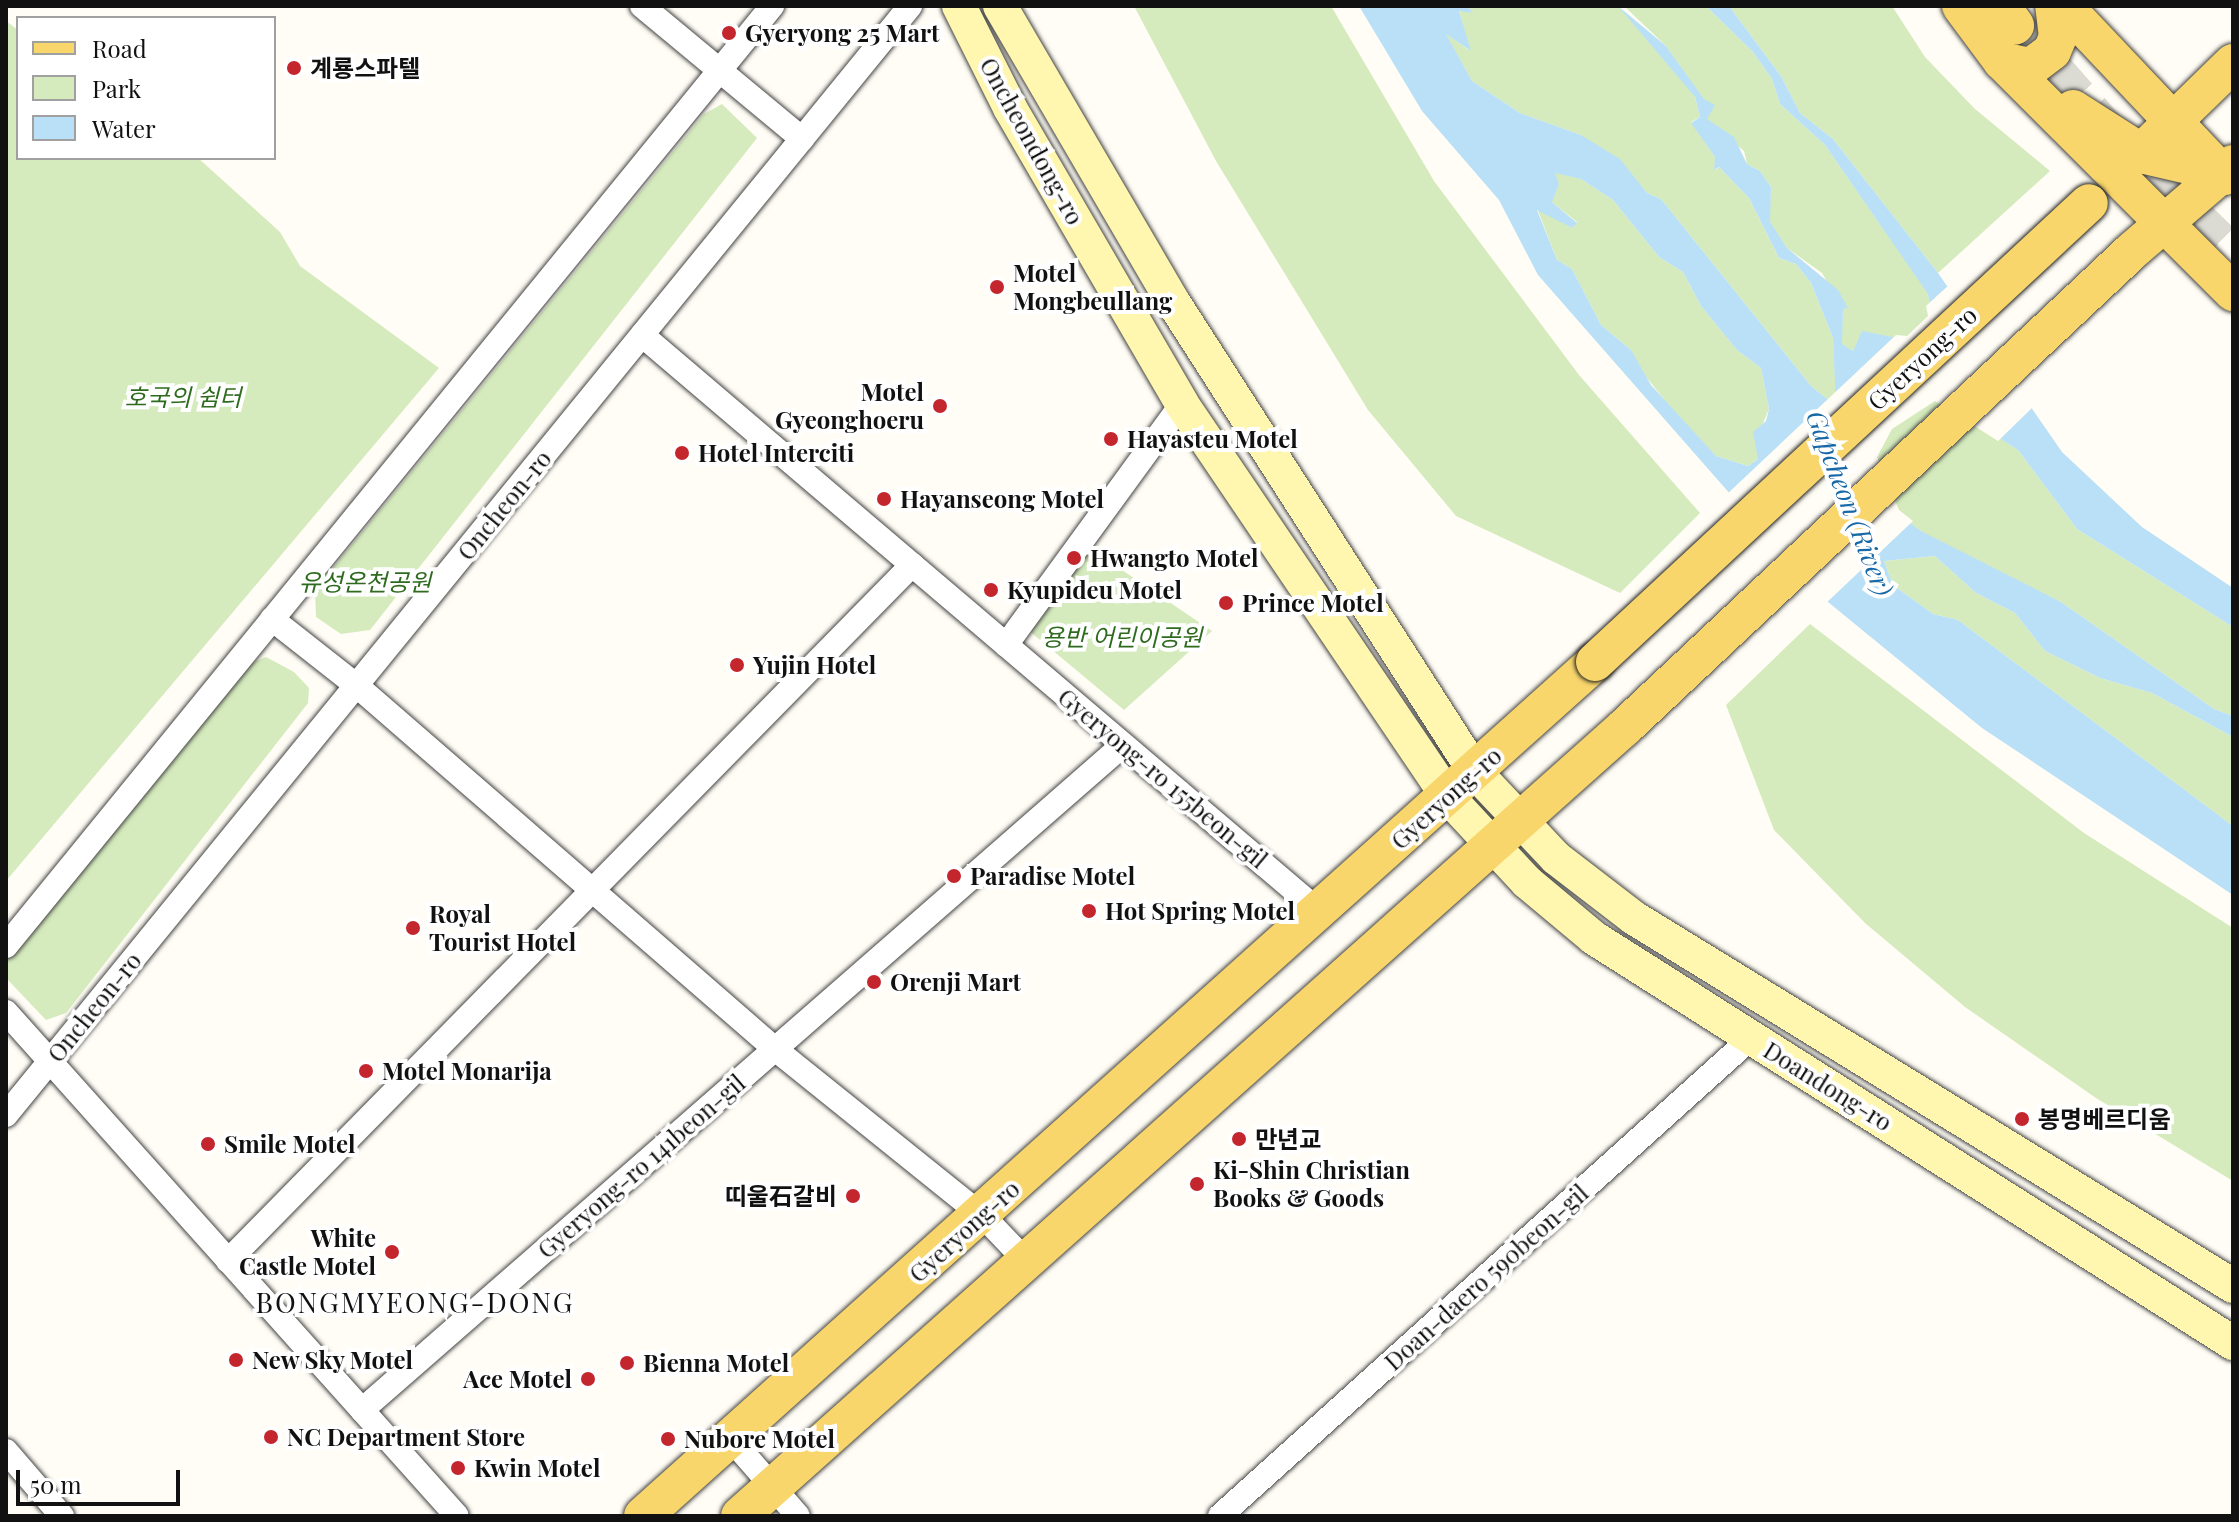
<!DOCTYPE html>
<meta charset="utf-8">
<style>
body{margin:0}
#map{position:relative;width:2239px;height:1522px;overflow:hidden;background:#fffdf5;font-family:"Playfair Display","Noto Sans KR",serif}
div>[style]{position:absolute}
.green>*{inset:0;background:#d5ebbd}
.water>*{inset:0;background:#b9e0f7}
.pier>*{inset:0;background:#fffdf5}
.primary-tunnel>*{height:38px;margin-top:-19px;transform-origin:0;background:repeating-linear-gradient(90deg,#dbdad3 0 38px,transparent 0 57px)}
.roads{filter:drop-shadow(0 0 2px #444) drop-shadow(0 0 2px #444)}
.street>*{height:24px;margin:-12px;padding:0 12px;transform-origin:12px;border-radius:12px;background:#fff}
.secondary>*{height:34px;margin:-17px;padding:0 17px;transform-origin:17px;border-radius:17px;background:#fff6b0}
.primary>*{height:38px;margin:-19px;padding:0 19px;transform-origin:19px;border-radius:19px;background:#f9d66b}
.bridges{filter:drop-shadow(0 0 2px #222) drop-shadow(0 0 2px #222)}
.primary-bridge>*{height:38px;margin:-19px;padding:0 19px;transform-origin:19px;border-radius:19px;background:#f9d66b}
.dots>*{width:22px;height:22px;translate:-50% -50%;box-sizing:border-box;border:4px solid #fff;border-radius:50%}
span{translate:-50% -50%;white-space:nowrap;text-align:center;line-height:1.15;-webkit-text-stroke:8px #fff;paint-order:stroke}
.poi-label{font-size:24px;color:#111;font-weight:700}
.left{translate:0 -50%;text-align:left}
.right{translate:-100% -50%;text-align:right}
.street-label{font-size:24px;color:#111}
.park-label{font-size:24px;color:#2f6b1f;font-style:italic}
.water-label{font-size:26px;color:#1768a6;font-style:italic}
.quarter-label{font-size:28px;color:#111;letter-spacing:2px}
.frame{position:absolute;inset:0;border:8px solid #111;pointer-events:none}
.legend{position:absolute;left:16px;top:16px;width:260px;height:144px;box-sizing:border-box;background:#fff;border:2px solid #a0a0a0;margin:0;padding:10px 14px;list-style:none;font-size:24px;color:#111}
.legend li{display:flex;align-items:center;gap:16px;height:40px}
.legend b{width:40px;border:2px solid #a0a0a0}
.scale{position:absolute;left:16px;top:1470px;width:164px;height:36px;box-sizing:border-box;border:4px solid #111;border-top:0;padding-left:10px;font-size:24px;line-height:28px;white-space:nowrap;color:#111;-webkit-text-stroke:6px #fff;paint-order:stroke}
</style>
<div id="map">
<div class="green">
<div style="clip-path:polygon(1134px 6px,1331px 6px,1434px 181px,1579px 375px,1700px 513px,1620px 593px,1456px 516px,1368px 410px,1216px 161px)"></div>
<div style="clip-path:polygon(1467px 6px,1618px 6px,1667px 57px,1695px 97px,1700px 117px,1691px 122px,1715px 157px,1715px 170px,1719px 167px,1749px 198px,1779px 258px,1796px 264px,1811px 283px,1833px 338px,1837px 407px,1811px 386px,1661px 199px,1647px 193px,1581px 135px,1520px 113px,1472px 81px,1445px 33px,1469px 50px,1459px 10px,1472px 12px)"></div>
<div style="clip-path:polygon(1624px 6px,1706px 6px,1753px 52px,1772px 79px,1780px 104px,1825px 145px,1928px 293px,1932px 317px,1908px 340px,1863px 332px,1853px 351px,1841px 344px,1843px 309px,1822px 273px,1787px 248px,1769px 222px,1771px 187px,1760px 171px,1747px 164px,1744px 151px,1706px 119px,1704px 100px,1666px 46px)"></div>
<div style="clip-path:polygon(1729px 6px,1892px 6px,1925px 57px,1975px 109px,2050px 171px,1938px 273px,1833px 139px,1800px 113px,1781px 76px)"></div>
<div style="clip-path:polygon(6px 21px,18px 30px,18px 158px,198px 158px,280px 232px,300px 266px,439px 368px,6px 881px)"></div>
<div style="clip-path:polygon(722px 104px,757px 138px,370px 630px,341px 634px,316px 617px,315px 590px,704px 114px)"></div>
<div style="clip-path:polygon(1554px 172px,1581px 179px,1613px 200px,1659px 257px,1683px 272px,1701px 306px,1737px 350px,1761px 368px,1769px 409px,1761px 428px,1759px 458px,1748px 466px,1716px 456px,1681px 421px,1636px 364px,1631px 350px,1601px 325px,1572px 269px,1557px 260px,1537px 208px,1572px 228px,1577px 222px,1552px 202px)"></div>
<div style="clip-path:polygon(1935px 396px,2018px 450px,2077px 529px,2233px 627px,2233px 716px,2214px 709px,2061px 602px,1934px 541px,1895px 512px,1873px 456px,1889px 426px)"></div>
<div style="clip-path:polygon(1088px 547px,1212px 631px,1124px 710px,1027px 629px)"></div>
<div style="clip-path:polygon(1935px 556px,1976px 593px,2015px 613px,2045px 651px,2100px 678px,2152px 693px,2233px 737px,2233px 826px,1958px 620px,1933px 614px,1893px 585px,1884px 561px)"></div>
<div style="clip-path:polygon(1810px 624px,2084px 833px,2233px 928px,2233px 1181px,2096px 1098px,1965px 1007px,1865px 923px,1774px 830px,1726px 705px)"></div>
<div style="clip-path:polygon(266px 657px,294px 672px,309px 688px,308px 703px,66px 1013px,46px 1020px,6px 978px,6px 951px,248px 664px)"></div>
</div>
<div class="water">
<div style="clip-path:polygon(evenodd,1359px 6px,1467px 6px,1473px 13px,1459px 11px,1471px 51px,1446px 34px,1472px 81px,1520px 113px,1581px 135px,1620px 159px,1647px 193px,1661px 199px,1811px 386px,1836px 406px,1833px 338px,1811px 283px,1796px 264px,1779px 258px,1749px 198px,1719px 167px,1714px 170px,1715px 157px,1691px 123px,1700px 117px,1695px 97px,1618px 6px,1666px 46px,1704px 99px,1715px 105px,1707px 119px,1734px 137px,1747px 164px,1760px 171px,1771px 187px,1770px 222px,1787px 248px,1838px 290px,1848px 308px,1843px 309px,1842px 344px,1853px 351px,1862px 331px,1908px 340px,1932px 317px,1928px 294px,1825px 145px,1780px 104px,1772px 79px,1753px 52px,1706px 6px,1729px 6px,1781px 76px,1800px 113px,1833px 139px,1938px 273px,2062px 452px,2142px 527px,2233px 588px,2233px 627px,2077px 529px,2018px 450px,1935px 397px,1889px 426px,1873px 456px,1895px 512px,1921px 531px,2061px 602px,2214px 709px,2233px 716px,2233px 737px,2152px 693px,2100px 678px,2045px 651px,2015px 613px,1976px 593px,1935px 556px,1884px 561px,1893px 585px,1933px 614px,1958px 620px,2233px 826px,2233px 895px,1982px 728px,1817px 593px,1538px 275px,1499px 200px,1422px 111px,1359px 6px,1555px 173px,1581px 179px,1613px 200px,1659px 257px,1683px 272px,1701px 306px,1737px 350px,1761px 368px,1769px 409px,1766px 421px,1753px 432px,1758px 459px,1748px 466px,1716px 456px,1651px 385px,1631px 350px,1601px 325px,1572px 269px,1557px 260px,1537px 210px,1572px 228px,1577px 223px,1552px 202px,1559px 184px,1555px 173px)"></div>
</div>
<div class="pier">
<div style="clip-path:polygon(1950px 284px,2034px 406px,1998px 441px,1935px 401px,1892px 429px,1877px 457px,1899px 510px,1913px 521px,1824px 605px,1725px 496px,1896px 335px,1907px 336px,1928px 316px,1926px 306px)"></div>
</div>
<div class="primary-tunnel">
<div style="left:2015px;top:25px;width:147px;rotate:48.6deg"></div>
<div style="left:2112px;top:135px;width:170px;rotate:44.5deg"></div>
</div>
<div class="roads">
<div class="street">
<div style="left:642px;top:6px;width:208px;rotate:39.7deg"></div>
<div style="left:642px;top:335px;width:890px;rotate:40.4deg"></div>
<div style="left:272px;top:619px;width:107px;rotate:38.2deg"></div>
<div style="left:356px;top:685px;width:555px;rotate:40.98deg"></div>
<div style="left:775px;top:1049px;width:267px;rotate:38.8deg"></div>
<div style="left:983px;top:1216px;width:62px;rotate:46.3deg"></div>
<div style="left:1006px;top:645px;width:298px;rotate:-53.9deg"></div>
<div style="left:6px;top:946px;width:1213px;rotate:-50.82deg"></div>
<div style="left:6px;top:1012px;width:676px;rotate:48.18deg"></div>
<div style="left:6px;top:1115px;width:1431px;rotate:-50.81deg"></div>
<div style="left:228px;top:1261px;width:976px;rotate:-45.5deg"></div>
<div style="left:362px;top:1410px;width:1011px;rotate:-41.15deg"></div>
<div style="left:730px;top:1438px;width:103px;rotate:48.9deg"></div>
<div style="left:6px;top:1451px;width:86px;rotate:49.3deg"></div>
<div style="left:1220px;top:1516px;width:714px;rotate:-41.99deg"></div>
</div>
<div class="secondary">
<div style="left:959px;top:6px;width:114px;rotate:63.4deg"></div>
<div style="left:1010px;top:108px;width:342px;rotate:59.8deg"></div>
<div style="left:1182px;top:404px;width:475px;rotate:55.9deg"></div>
<div style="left:1448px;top:797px;width:116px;rotate:47.1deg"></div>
<div style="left:1527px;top:882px;width:87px;rotate:39.9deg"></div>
<div style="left:1594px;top:938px;width:757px;rotate:32.37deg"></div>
<div style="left:1000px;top:6px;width:343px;rotate:59.7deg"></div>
<div style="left:1173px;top:302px;width:559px;rotate:57.28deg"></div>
<div style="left:1475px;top:772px;width:118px;rotate:46.7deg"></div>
<div style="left:1556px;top:858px;width:98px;rotate:37.6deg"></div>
<div style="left:1634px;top:918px;width:703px;rotate:31.56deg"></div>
</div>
<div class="primary">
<div style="left:1961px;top:6px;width:69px;rotate:53.3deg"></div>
<div style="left:2002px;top:61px;width:327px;rotate:45deg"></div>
<div style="left:2001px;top:6px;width:24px;rotate:54deg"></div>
<div style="left:2064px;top:6px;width:234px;rotate:46.6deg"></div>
<div style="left:2002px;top:61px;width:30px;rotate:12deg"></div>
<div style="left:2031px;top:67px;width:26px;rotate:-37deg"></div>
<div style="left:2052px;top:51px;width:15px;rotate:-67deg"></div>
<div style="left:2058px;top:37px;width:31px;rotate:-97deg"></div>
<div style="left:2073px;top:109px;width:85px;rotate:32.6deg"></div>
<div style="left:2145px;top:155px;width:80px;rotate:13deg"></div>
<div style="left:2152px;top:142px;width:113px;rotate:-44.3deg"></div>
<div style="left:643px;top:1516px;width:1279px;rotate:-41.89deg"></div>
<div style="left:740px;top:1516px;width:1187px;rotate:-41.72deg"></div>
<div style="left:1626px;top:726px;width:695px;rotate:-43.19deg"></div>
<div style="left:2133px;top:250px;width:132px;rotate:-40.7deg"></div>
</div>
</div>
<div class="bridges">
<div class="primary-bridge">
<div style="left:1595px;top:662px;width:674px;rotate:-42.9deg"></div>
</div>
</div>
<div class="dots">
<div style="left:729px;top:33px;background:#c4262e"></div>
<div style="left:294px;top:68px;background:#c4262e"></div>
<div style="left:997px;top:287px;background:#c4262e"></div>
<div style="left:940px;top:406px;background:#c4262e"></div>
<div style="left:1111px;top:439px;background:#c4262e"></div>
<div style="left:682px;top:453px;background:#c4262e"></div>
<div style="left:884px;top:499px;background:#c4262e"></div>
<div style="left:1074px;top:558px;background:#c4262e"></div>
<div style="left:991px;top:590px;background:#c4262e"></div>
<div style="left:1226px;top:603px;background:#c4262e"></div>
<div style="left:737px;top:665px;background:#c4262e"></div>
<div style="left:954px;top:876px;background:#c4262e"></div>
<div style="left:1089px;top:911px;background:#c4262e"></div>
<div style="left:413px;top:928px;background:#c4262e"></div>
<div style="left:874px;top:982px;background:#c4262e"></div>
<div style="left:366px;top:1071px;background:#c4262e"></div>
<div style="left:2022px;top:1119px;background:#c4262e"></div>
<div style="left:1239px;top:1139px;background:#c4262e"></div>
<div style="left:208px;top:1144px;background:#c4262e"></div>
<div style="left:1197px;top:1184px;background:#c4262e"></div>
<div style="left:853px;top:1196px;background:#c4262e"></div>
<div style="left:392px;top:1252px;background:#c4262e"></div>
<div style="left:236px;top:1360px;background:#c4262e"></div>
<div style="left:627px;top:1363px;background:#c4262e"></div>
<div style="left:588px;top:1379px;background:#c4262e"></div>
<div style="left:271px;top:1437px;background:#c4262e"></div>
<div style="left:668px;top:1439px;background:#c4262e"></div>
<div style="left:458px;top:1468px;background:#c4262e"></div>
</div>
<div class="poi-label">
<span class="left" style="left:745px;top:33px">Gyeryong 25 Mart</span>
<span class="left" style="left:310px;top:68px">계룡스파텔</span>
<span class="left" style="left:1013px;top:287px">Motel<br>Mongbeullang</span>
<span class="right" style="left:924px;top:406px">Motel<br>Gyeonghoeru</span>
<span class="left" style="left:1127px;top:439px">Hayasteu Motel</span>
<span class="left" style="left:698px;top:453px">Hotel Interciti</span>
<span class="left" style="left:900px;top:499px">Hayanseong Motel</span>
<span class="left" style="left:1090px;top:558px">Hwangto Motel</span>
<span class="left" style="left:1007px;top:590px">Kyupideu Motel</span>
<span class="left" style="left:1242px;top:603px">Prince Motel</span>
<span class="left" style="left:753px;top:665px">Yujin Hotel</span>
<span class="left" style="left:970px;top:876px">Paradise Motel</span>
<span class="left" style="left:1105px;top:911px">Hot Spring Motel</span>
<span class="left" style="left:429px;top:928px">Royal<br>Tourist Hotel</span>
<span class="left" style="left:890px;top:982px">Orenji Mart</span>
<span class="left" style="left:382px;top:1071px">Motel Monarija</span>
<span class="left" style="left:2038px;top:1119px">봉명베르디움</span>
<span class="left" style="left:1255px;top:1139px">만년교</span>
<span class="left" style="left:224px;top:1144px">Smile Motel</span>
<span class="left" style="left:1213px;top:1184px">Ki-Shin Christian<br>Books &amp; Goods</span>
<span class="right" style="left:837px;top:1196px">띠울石갈비</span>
<span class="right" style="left:376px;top:1252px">White<br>Castle Motel</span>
<span class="left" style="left:252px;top:1360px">New Sky Motel</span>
<span class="left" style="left:643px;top:1363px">Bienna Motel</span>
<span class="right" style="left:572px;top:1379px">Ace Motel</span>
<span class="left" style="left:287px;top:1437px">NC Department Store</span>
<span class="left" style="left:684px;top:1439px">Nubore Motel</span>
<span class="left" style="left:474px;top:1468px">Kwin Motel</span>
</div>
<div class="street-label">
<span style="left:1032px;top:141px;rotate:61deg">Oncheondong-ro</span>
<span style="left:1922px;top:358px;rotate:-43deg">Gyeryong-ro</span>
<span style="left:504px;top:505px;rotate:-51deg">Oncheon-ro</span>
<span style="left:1163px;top:778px;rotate:40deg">Gyeryong-ro 155beon-gil</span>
<span style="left:1446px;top:798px;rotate:-42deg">Gyeryong-ro</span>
<span style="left:94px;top:1007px;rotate:-51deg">Oncheon-ro</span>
<span style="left:1828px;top:1086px;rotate:32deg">Doandong-ro</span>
<span style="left:641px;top:1166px;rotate:-41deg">Gyeryong-ro 141beon-gil</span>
<span style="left:964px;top:1231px;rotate:-42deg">Gyeryong-ro</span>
<span style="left:1486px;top:1277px;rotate:-42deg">Doan-daero 590beon-gil</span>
</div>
<div class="park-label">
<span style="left:183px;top:397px">호국의 쉼터</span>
<span style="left:365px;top:582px">유성온천공원</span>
<span style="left:1122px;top:637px">용반 어린이공원</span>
</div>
<div class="water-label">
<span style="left:1850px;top:503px;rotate:69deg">Gapcheon (River)</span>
</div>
<div class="quarter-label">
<span style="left:415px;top:1302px">BONGMYEONG-DONG</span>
</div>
<div class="frame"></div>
<ul class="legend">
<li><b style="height:10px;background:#f9d66b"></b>Road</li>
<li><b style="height:22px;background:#d5ebbd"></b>Park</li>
<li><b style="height:22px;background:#b9e0f7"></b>Water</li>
</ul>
<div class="scale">50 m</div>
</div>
